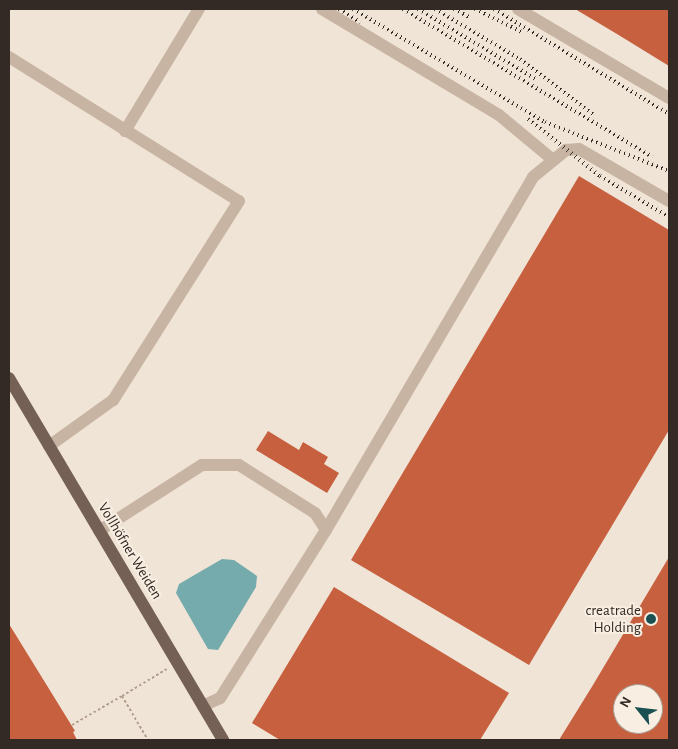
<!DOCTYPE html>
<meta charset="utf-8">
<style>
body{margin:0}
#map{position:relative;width:678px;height:749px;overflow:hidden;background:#f0e4d6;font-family:"Alegreya Sans",sans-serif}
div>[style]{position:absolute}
.water>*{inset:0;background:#75abad}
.building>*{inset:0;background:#c6603f}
.path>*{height:2px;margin-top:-1px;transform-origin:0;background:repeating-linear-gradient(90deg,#b39e8d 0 2.5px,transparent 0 5px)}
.minor>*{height:12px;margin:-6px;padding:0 6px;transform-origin:6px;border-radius:6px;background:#c8b4a3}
.major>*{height:12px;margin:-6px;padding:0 6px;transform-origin:6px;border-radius:6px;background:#756056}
.rail>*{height:4px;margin-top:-2px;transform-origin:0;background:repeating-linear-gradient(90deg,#332925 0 1px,transparent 0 5px)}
.dots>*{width:14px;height:14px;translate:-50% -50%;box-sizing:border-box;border:2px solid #f8eee2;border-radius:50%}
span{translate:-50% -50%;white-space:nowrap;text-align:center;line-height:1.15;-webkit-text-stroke:4px #f8eee2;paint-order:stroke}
.street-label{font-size:15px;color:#332925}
.poi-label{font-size:15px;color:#332925}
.right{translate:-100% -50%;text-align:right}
.frame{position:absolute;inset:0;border:10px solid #332925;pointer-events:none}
.north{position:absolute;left:613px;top:684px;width:50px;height:50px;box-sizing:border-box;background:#f8eee2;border:1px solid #a99f96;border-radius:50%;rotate:299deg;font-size:14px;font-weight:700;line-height:20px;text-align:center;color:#332925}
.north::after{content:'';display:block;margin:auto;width:18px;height:22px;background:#1b5053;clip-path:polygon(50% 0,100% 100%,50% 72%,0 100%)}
</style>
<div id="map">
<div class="water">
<div style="clip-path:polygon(222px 559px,234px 560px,257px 576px,256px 587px,218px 650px,208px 649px,176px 593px,179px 584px)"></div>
</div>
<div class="building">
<div style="clip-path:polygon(575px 9px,669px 9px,669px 66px,617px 34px)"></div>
<div style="clip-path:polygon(579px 176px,669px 230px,669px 430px,529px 665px,351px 560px)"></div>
<div style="clip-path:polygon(268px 431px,299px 450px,303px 442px,328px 457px,324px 464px,339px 473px,327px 493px,256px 450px)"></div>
<div style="clip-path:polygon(evenodd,669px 557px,669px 740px,559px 740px,593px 685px,669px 557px,623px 694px,653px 694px,653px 724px,623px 724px,623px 694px)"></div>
<div style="clip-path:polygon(334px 587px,509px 693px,480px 740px,280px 740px,252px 723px)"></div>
<div style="clip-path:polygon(9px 624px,75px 731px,73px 732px,77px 740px,9px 740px)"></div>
</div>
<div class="path">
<div style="left:122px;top:696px;width:52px;rotate:-31deg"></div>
<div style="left:72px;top:725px;width:58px;rotate:-30.1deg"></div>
<div style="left:122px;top:696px;width:51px;rotate:59.4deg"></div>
</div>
<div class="minor">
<div style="left:322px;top:9px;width:206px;rotate:30.9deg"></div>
<div style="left:499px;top:115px;width:69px;rotate:39.7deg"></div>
<div style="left:518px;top:9px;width:175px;rotate:30.5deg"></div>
<div style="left:9px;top:57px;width:271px;rotate:32.1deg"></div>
<div style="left:239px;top:201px;width:236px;rotate:122.3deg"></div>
<div style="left:113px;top:400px;width:79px;rotate:144.3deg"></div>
<div style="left:125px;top:131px;width:143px;rotate:-58.8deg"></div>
<div style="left:326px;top:530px;width:409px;rotate:-59.6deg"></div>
<div style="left:533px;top:177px;width:43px;rotate:-39.3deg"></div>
<div style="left:566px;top:150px;width:13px;rotate:-4deg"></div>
<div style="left:579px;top:149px;width:104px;rotate:30deg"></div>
<div style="left:99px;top:531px;width:122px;rotate:-32.7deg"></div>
<div style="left:202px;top:465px;width:37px"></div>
<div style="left:239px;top:465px;width:90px;rotate:32.3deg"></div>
<div style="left:315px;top:513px;width:20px;rotate:57deg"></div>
<div style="left:326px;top:530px;width:199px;rotate:122.2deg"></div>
<div style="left:220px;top:698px;width:19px;rotate:155deg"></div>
</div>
<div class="major">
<div style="left:9px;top:378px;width:421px;rotate:59.4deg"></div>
</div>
<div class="rail">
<div style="left:339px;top:9px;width:25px;rotate:32deg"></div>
<div style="left:353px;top:9px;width:223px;rotate:30.5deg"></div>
<div style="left:545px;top:122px;width:133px;rotate:21.6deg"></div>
<div style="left:403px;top:9px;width:290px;rotate:30.7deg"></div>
<div style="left:418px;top:9px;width:137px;rotate:30.7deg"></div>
<div style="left:435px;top:9px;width:99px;rotate:30.5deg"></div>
<div style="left:520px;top:59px;width:94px;rotate:37.2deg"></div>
<div style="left:454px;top:9px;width:17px;rotate:28deg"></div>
<div style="left:475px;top:9px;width:52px;rotate:26.1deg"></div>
<div style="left:494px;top:9px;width:204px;rotate:31deg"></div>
<div style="left:528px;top:119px;width:92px;rotate:38.4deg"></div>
<div style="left:600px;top:176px;width:80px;rotate:30.7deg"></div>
</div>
<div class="dots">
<div style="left:651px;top:619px;background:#1b5053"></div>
</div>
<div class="street-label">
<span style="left:130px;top:551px;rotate:59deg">Vollhöfner Weiden</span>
</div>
<div class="poi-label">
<span class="right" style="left:641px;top:619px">creatrade<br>Holding</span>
</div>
<div class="frame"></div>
<div class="north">N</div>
</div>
